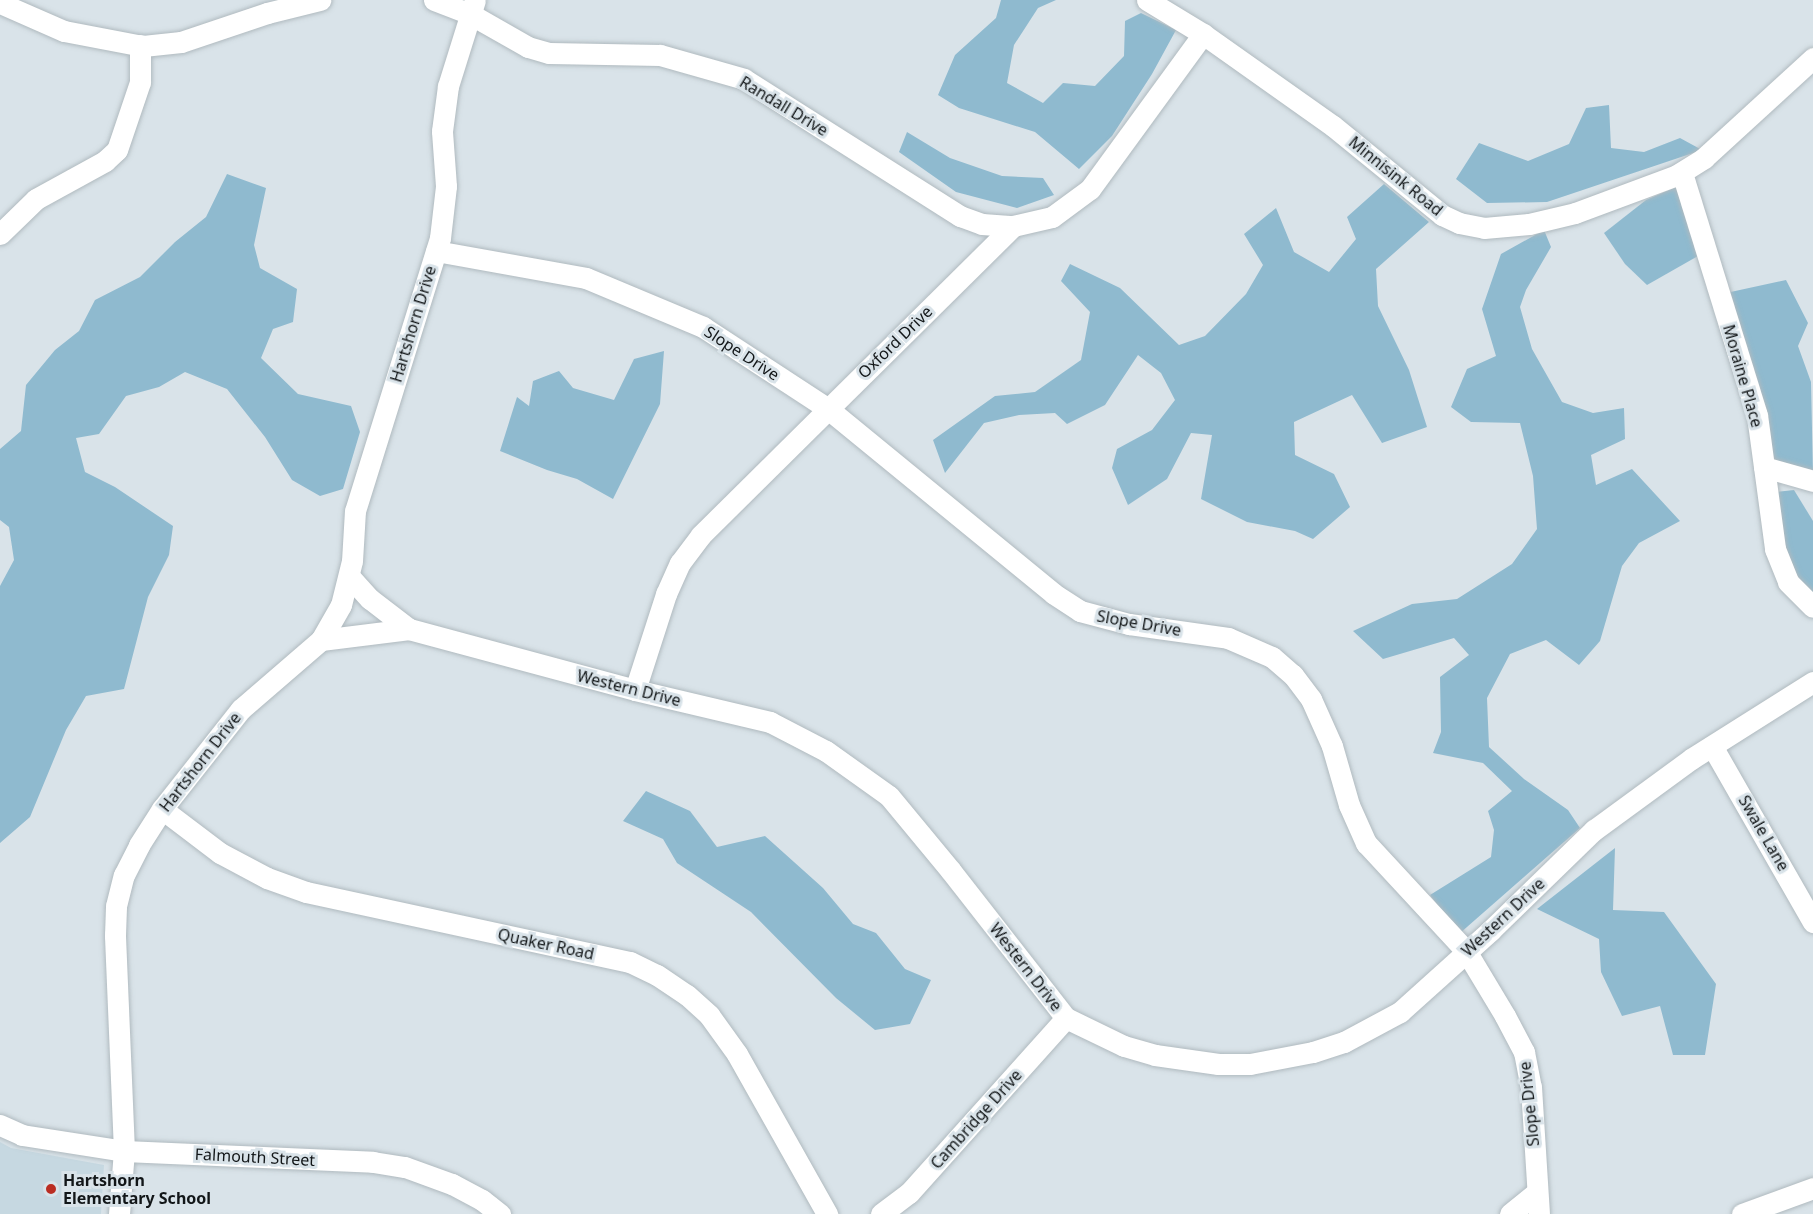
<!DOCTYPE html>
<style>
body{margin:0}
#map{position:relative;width:1813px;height:1214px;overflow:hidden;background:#d9e3e9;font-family:"Noto Sans",sans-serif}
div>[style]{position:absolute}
.built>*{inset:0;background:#c6d8e1}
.forest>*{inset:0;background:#8fbacf}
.roads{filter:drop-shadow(0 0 2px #b0babf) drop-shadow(0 0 2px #b0babf)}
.minor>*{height:21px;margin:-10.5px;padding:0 10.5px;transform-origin:10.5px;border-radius:10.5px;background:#fff}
.dots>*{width:16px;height:16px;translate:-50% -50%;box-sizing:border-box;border:3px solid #d9e3e9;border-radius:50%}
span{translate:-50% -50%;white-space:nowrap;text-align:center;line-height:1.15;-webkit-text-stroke:6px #d9e3e9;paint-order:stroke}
.street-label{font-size:16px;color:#121618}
.poi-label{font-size:16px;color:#121618;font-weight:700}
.left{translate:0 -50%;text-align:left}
</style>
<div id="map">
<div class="built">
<div style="clip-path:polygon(0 1142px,11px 1148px,104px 1165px,101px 1214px,0 1214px)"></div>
</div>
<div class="forest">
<div style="clip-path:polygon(1001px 0,1056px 0,1038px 8px,1014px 45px,1007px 83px,1043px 103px,1063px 83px,1095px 86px,1124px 56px,1125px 21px,1141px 13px,1176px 30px,1152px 74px,1112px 136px,1079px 169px,1035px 132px,959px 108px,938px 95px,955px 55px,996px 18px)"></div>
<div style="clip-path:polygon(1609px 105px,1611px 148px,1644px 152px,1680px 138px,1702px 150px,1547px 202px,1487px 203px,1456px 179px,1479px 143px,1528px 161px,1569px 144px,1586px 108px)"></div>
<div style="clip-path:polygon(907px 132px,950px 158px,1002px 176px,1043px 178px,1054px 195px,1017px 208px,956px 192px,899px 152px)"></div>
<div style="clip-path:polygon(227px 174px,266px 188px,254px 245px,260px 268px,297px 289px,293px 322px,273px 329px,261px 358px,298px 394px,351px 406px,360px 432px,343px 489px,320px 496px,292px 480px,265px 437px,227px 389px,185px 372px,159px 387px,126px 396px,99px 434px,76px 438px,85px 472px,115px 487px,173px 526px,169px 555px,148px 597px,124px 689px,86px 696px,66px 730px,30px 817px,0 843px,0 586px,14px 560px,9px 527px,0 520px,0 449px,21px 431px,26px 385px,55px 350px,79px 331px,95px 300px,140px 277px,175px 242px,206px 217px)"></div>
<div style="clip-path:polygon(1384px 184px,1429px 222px,1376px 269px,1378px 306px,1409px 370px,1427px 427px,1382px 443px,1352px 395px,1294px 422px,1295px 455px,1334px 474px,1350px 507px,1313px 539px,1295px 531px,1247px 522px,1201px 499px,1212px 435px,1191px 433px,1167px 479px,1128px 505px,1112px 468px,1117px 449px,1152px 430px,1175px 400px,1161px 373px,1138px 355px,1105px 405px,1067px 424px,1055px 413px,1019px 415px,984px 423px,945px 473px,933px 440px,995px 396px,1035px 392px,1081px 360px,1090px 312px,1061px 281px,1070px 264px,1120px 288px,1179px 345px,1205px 336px,1246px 294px,1263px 265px,1244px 234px,1276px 208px,1294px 252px,1329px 272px,1356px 239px,1347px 217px)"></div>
<div style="clip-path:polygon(1676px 187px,1698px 256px,1647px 285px,1625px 264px,1604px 233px,1646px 200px)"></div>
<div style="clip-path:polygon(1544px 230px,1551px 247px,1526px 290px,1520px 307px,1532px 349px,1562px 402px,1593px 413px,1624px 408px,1625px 439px,1591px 455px,1596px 485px,1632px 469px,1680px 521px,1639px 543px,1622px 566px,1600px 641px,1579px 665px,1546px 640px,1510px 654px,1487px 698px,1489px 747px,1524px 779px,1568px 810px,1580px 828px,1459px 934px,1430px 895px,1491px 857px,1494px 830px,1488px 811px,1512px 791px,1483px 763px,1433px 753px,1441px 732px,1440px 677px,1469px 655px,1454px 638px,1383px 659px,1353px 631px,1412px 604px,1457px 599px,1512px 564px,1537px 529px,1533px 476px,1520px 423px,1471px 422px,1451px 407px,1467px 369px,1496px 356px,1482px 309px,1501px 254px)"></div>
<div style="clip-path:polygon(1786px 280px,1808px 323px,1798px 346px,1811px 382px,1813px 475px,1773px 460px,1726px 293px)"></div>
<div style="clip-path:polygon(664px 351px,660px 404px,613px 499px,577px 479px,547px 470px,500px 451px,517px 397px,529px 406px,533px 381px,559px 371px,573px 388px,614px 400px,634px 359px)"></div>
<div style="clip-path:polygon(1794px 490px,1813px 521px,1813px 595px,1799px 586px,1781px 549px,1776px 492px)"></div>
<div style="clip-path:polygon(646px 791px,690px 811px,717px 847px,765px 836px,823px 888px,853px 924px,876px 933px,905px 969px,931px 980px,910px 1024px,875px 1030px,836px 998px,751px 912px,677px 863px,663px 839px,623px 821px)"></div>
<div style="clip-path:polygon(1615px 848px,1613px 910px,1664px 912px,1716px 984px,1705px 1055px,1673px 1055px,1660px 1006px,1622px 1016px,1601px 972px,1599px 939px,1537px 909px)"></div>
</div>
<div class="roads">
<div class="minor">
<div style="left:434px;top:0;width:39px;rotate:21deg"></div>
<div style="left:470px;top:14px;width:67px;rotate:29.6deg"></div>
<div style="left:528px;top:47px;width:22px;rotate:16deg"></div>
<div style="left:549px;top:53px;width:111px;rotate:1deg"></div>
<div style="left:660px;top:55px;width:87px;rotate:15.9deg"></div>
<div style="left:744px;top:79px;width:256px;rotate:32.4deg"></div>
<div style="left:960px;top:216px;width:23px;rotate:20deg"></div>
<div style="left:982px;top:224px;width:31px;rotate:4deg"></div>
<div style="left:1147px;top:0;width:66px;rotate:31.3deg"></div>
<div style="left:1203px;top:34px;width:159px;rotate:35.3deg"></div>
<div style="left:1333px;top:126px;width:141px;rotate:39.2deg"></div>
<div style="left:1442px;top:215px;width:19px;rotate:25deg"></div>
<div style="left:1459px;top:223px;width:25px;rotate:11deg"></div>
<div style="left:1484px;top:228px;width:45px;rotate:-5.1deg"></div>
<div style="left:1529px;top:224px;width:47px;rotate:-13.4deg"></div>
<div style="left:1575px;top:213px;width:109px;rotate:-20.4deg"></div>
<div style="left:1677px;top:175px;width:32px;rotate:-32deg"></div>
<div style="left:1704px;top:158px;width:148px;rotate:-42.5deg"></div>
<div style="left:0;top:3px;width:70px;rotate:23.6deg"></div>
<div style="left:64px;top:31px;width:80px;rotate:10.8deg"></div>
<div style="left:143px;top:46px;width:38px;rotate:-6deg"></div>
<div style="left:181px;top:42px;width:91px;rotate:-18.6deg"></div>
<div style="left:267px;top:13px;width:55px;rotate:-13.8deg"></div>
<div style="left:1682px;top:173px;width:253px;rotate:72.8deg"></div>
<div style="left:1757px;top:415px;width:135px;rotate:82.3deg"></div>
<div style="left:1775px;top:549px;width:35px;rotate:68deg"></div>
<div style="left:1788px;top:582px;width:35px;rotate:45deg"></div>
<div style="left:0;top:234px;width:50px;rotate:-44.2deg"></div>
<div style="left:36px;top:199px;width:79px;rotate:-28.8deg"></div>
<div style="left:105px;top:161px;width:16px;rotate:-43deg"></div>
<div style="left:117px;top:150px;width:72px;rotate:-71.3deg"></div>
<div style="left:140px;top:82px;width:37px;rotate:-90deg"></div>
<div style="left:436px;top:251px;width:152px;rotate:10.2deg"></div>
<div style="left:586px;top:278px;width:127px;rotate:22.7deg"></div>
<div style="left:703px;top:327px;width:148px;rotate:33.2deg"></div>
<div style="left:827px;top:408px;width:293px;rotate:39.3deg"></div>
<div style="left:1054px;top:594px;width:31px;rotate:33deg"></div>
<div style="left:1080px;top:611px;width:51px;rotate:14.9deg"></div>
<div style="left:1129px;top:624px;width:100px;rotate:8deg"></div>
<div style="left:1228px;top:638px;width:48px;rotate:23.4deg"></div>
<div style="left:1272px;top:657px;width:28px;rotate:41deg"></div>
<div style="left:1293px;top:675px;width:30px;rotate:53deg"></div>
<div style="left:1311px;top:699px;width:51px;rotate:65.9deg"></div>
<div style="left:1332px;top:746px;width:61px;rotate:73.9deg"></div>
<div style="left:1349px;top:805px;width:42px;rotate:65.9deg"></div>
<div style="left:1366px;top:843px;width:147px;rotate:47.2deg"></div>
<div style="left:1466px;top:951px;width:76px;rotate:59deg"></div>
<div style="left:1505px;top:1016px;width:41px;rotate:62.2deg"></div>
<div style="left:1524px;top:1052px;width:36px;rotate:79deg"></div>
<div style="left:1531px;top:1087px;width:127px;rotate:86.4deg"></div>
<div style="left:1764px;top:467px;width:51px;rotate:15.9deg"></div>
<div style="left:349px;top:576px;width:31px;rotate:48deg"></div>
<div style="left:370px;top:599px;width:49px;rotate:37.6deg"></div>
<div style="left:409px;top:629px;width:234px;rotate:15.1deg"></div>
<div style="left:635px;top:690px;width:139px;rotate:13.3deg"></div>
<div style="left:770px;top:722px;width:63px;rotate:27.4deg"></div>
<div style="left:826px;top:751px;width:77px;rotate:35.5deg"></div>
<div style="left:889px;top:796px;width:97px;rotate:50.4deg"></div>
<div style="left:951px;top:871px;width:187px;rotate:52deg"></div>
<div style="left:1066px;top:1018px;width:64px;rotate:25.8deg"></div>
<div style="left:1124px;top:1046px;width:32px;rotate:16deg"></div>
<div style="left:1155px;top:1055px;width:64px;rotate:8.1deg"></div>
<div style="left:1218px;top:1064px;width:32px"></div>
<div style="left:1250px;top:1064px;width:64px;rotate:-10.8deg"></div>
<div style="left:1313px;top:1052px;width:33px;rotate:-18deg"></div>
<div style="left:1344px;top:1042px;width:64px;rotate:-28.2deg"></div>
<div style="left:1400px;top:1012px;width:122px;rotate:-42deg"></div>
<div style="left:1491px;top:930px;width:144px;rotate:-44.2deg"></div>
<div style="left:1594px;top:830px;width:120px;rotate:-36.2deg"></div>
<div style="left:1691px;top:759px;width:144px;rotate:-32.3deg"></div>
<div style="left:321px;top:640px;width:89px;rotate:-7.1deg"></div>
<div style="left:635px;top:690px;width:101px;rotate:-72.1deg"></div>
<div style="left:666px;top:594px;width:34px;rotate:-66deg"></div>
<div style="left:680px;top:563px;width:35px;rotate:-53deg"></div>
<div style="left:701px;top:535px;width:439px;rotate:-44.7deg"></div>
<div style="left:1013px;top:226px;width:40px;rotate:-13deg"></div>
<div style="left:1052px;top:217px;width:47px;rotate:-36.4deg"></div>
<div style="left:1090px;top:189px;width:192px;rotate:-53.9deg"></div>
<div style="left:1712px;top:746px;width:203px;rotate:60.2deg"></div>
<div style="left:162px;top:809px;width:73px;rotate:37.2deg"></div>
<div style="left:220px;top:853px;width:53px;rotate:28deg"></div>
<div style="left:267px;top:878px;width:41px;rotate:19.7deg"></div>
<div style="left:306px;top:892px;width:331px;rotate:12.2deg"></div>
<div style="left:630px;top:962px;width:30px;rotate:26deg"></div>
<div style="left:657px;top:975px;width:36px;rotate:34deg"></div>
<div style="left:687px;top:995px;width:30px;rotate:42deg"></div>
<div style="left:709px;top:1015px;width:48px;rotate:54.3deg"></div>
<div style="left:737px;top:1054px;width:184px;rotate:60.6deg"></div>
<div style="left:0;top:1125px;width:24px;rotate:24deg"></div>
<div style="left:22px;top:1135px;width:103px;rotate:8.9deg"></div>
<div style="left:124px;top:1151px;width:249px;rotate:2.5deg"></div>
<div style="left:373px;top:1162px;width:32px;rotate:9deg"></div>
<div style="left:405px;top:1167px;width:50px;rotate:19.9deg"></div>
<div style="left:452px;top:1184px;width:34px;rotate:28deg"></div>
<div style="left:482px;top:1200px;width:23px;rotate:38deg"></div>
<div style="left:119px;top:1214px;width:63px;rotate:-85.5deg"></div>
<div style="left:124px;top:1151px;width:216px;rotate:-92.4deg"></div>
<div style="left:115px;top:935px;width:29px;rotate:-88deg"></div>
<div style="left:116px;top:906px;width:32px;rotate:-76deg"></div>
<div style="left:124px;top:875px;width:34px;rotate:-63deg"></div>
<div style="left:139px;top:845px;width:43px;rotate:-57.4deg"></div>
<div style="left:162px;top:809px;width:127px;rotate:-51.7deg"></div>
<div style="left:241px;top:709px;width:106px;rotate:-40.8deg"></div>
<div style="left:321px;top:640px;width:40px;rotate:-60.3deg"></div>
<div style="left:341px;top:605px;width:45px;rotate:-76deg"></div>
<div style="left:352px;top:561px;width:50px;rotate:-86.6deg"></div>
<div style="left:355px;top:511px;width:286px;rotate:-72.7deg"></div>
<div style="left:440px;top:238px;width:52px;rotate:-83.4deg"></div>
<div style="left:446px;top:186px;width:55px;rotate:-94.2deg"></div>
<div style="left:442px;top:131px;width:45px;rotate:-82.4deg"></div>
<div style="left:448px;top:86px;width:90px;rotate:-72.6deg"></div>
<div style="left:881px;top:1214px;width:35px;rotate:-37deg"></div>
<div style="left:909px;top:1193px;width:235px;rotate:-48.1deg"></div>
<div style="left:1510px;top:1214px;width:33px;rotate:-39deg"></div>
<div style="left:1742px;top:1214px;width:76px;rotate:-20.1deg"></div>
</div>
</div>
<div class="dots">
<div style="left:51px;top:1189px;background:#ba2d22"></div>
</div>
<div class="street-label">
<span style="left:784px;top:106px;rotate:31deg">Randall Drive</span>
<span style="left:1396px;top:176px;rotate:39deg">Minnisink Road</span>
<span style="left:413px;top:324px;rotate:-73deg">Hartshorn Drive</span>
<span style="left:895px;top:342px;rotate:-44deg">Oxford Drive</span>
<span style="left:742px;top:353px;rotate:33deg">Slope Drive</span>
<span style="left:1743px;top:376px;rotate:74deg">Moraine Place</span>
<span style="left:1139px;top:623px;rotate:10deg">Slope Drive</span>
<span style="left:629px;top:688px;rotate:14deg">Western Drive</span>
<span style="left:200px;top:762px;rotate:-52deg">Hartshorn Drive</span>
<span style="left:1764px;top:833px;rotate:60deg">Swale Lane</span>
<span style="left:1503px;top:917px;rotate:-43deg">Western Drive</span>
<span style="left:546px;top:944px;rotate:12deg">Quaker Road</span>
<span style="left:1026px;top:967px;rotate:52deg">Western Drive</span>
<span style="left:1529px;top:1104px;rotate:-96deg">Slope Drive</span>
<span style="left:976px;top:1119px;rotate:-48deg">Cambridge Drive</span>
<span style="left:255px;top:1157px;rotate:3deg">Falmouth Street</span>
</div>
<div class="poi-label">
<span class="left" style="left:63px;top:1189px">Hartshorn<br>Elementary School</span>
</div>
</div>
